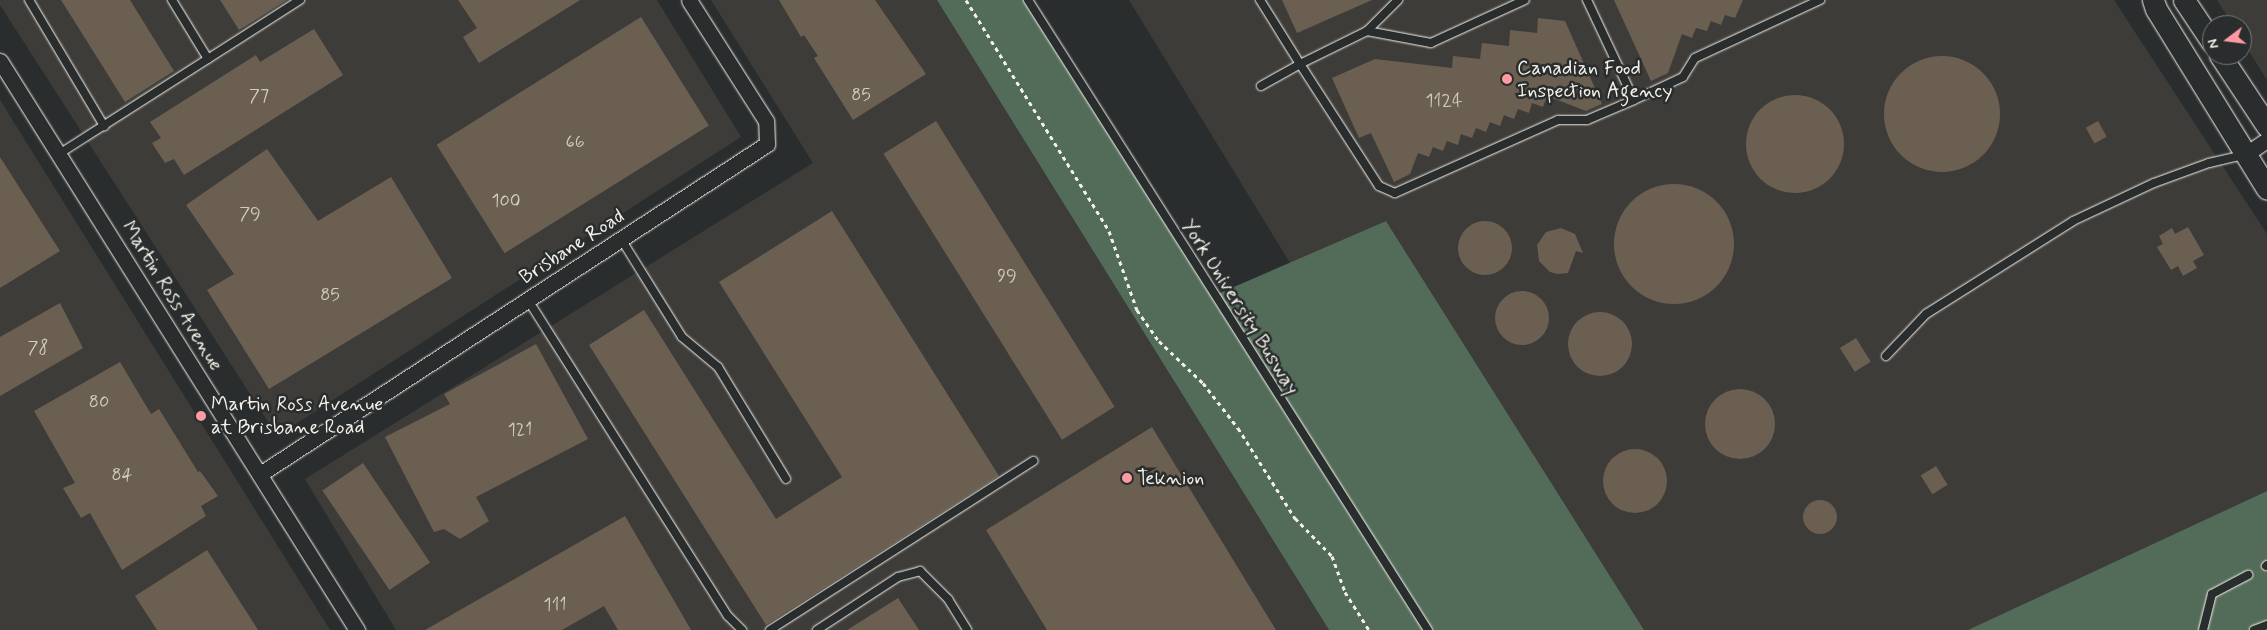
<!DOCTYPE html>
<style>
body{margin:0}
#map{position:relative;width:2267px;height:630px;overflow:hidden;background:#2a2d2e;font-family:Mynerve,sans-serif}
div>[style]{position:absolute}
.built>*{inset:0;background:#3e3c39}
.green>*{inset:0;background:#536c5a}
.building>*{inset:0;background:#6b5f52;transform-origin:0 0}
.round{border-radius:50%}
.path>*{height:3px;margin-top:-1.5px;transform-origin:0;background:repeating-linear-gradient(90deg,#f4f1e8 0 4px,transparent 0 8px)}
.roads{filter:drop-shadow(0 0 1px #f4f1e8) drop-shadow(0 0 1px #f4f1e8)}
.lane>*{height:8px;margin:-4px;padding:0 4px;transform-origin:4px;border-radius:4px;background:#2a2d2e}
.street>*{height:15px;margin:-7.5px;padding:0 7.5px;transform-origin:7.5px;border-radius:7.5px;background:#2a2d2e}
.secondary>*{height:21px;margin:-10.5px;padding:0 10.5px;transform-origin:10.5px;border-radius:10.5px;background:#2a2d2e}
.dots>*{width:14px;height:14px;translate:-50% -50%;box-sizing:border-box;border:2px solid #2a2d2e;border-radius:50%}
span{translate:-50% -50%;white-space:nowrap;text-align:center;line-height:1.15;-webkit-text-stroke:5px #2a2d2e;paint-order:stroke}
.number-label{font-size:18px;color:#d2ccc2}
.number-label span{-webkit-text-stroke-width:0}
.poi-label{font-size:20px;color:#f4f1e8}
.left{translate:0 -50%;text-align:left}
.street-label{font-size:20px;color:#f4f1e8}
.north{position:absolute;left:2202px;top:15px;width:50px;height:50px;box-sizing:border-box;background:#2a2d2e;border:1px solid #7b7b78;border-radius:50%;rotate:255deg;font-size:14px;font-weight:700;line-height:20px;text-align:center;color:#f4f1e8}
.north::after{content:'';display:block;margin:auto;width:18px;height:22px;background:#ff9aa2;clip-path:polygon(50% 0,100% 100%,50% 72%,0 100%)}
</style>
<div id="map">
<div class="built">
<div style="clip-path:polygon(0 0,657px 0,741px 137px,277px 436px,0 5px)"></div>
<div style="clip-path:polygon(711px 0,937px 0,1329px 630px,396px 630px,305px 479px,813px 163px)"></div>
<div style="clip-path:polygon(1129px 0,2114px 0,2267px 234px,2267px 491px,1968px 630px,1644px 630px,1386px 221px,1290px 263px)"></div>
<div style="clip-path:polygon(2217px 0,2267px 0,2267px 80px,2242px 40px,2242px 25px,2233px 25px)"></div>
<div style="clip-path:polygon(0 100px,330px 630px,0 630px)"></div>
</div>
<div class="green">
<div style="clip-path:polygon(937px 0,1031px 0,1213px 296px,1386px 221px,1644px 630px,1329px 630px)"></div>
<div style="clip-path:polygon(2267px 491px,2267px 630px,1968px 630px)"></div>
</div>
<div class="building">
<div style="clip-path:polygon(61px 0,130px 0,174px 71px,125px 102px)"></div>
<div style="clip-path:polygon(220px 0,287px 0,239px 30px)"></div>
<div style="clip-path:polygon(458px 0,580px 0,479px 63px,463px 37px,477px 28px)"></div>
<div style="clip-path:polygon(779px 0,875px 0,926px 74px,853px 120px,814px 58px,818px 56px,804px 35px,801px 37px)"></div>
<div style="clip-path:polygon(1282px 0,1372px 0,1297px 33px)"></div>
<div style="clip-path:polygon(1614px 0,1743px 0,1735px 18px,1725px 15px,1721px 25px,1711px 21px,1707px 31px,1696px 28px,1692px 38px,1682px 34px,1668px 73px,1651px 81px)"></div>
<div style="left:641px;top:17px;width:128px;height:241px;rotate:58deg"></div>
<div style="clip-path:polygon(1538px 18px,1565px 21px,1602px 104px,1586px 111px,1547px 96px,1543px 107px,1532px 103px,1529px 113px,1518px 109px,1514px 119px,1504px 115px,1500px 126px,1490px 122px,1486px 132px,1476px 128px,1472px 138px,1461px 134px,1458px 145px,1447px 141px,1443px 151px,1433px 147px,1429px 157px,1418px 153px,1410px 174px,1394px 182px,1371px 133px,1359px 138px,1332px 78px,1375px 59px,1452px 68px,1453px 56px,1480px 59px,1482px 43px,1509px 46px,1510px 30px,1537px 33px)"></div>
<div style="clip-path:polygon(314px 29px,343px 75px,184px 175px,174px 159px,165px 163px,152px 143px,161px 138px,150px 122px,256px 55px,260px 62px)"></div>
<div class="round" style="left:1884px;top:56px;width:116px;height:116px"></div>
<div class="round" style="left:1746px;top:95px;width:98px;height:98px"></div>
<div style="left:936px;top:121px;width:337px;height:62px;rotate:58deg"></div>
<div style="left:2098px;top:121px;width:18px;height:14px;rotate:61deg"></div>
<div style="clip-path:polygon(267px 149px,318px 221px,391px 177px,452px 278px,269px 389px,207px 290px,234px 274px,186px 205px)"></div>
<div style="clip-path:polygon(0 157px,60px 251px,0 288px)"></div>
<div class="round" style="left:1614px;top:184px;width:120px;height:120px"></div>
<div style="clip-path:polygon(832px 211px,999px 476px,766px 625px,589px 345px,644px 310px,776px 519px,842px 477px,719px 282px)"></div>
<div class="round" style="left:1458px;top:221px;width:54px;height:54px"></div>
<div style="clip-path:polygon(2188px 227px,2204px 255px,2193px 261px,2197px 268px,2183px 276px,2178px 266px,2171px 270px,2157px 247px,2163px 244px,2159px 236px,2172px 228px,2175px 234px)"></div>
<div style="clip-path:polygon(1561px 228px,1575px 234px,1583px 253px,1576px 251px,1568px 273px,1558px 274px,1550px 272px,1539px 261px,1537px 245px,1546px 232px)"></div>
<div class="round" style="left:1495px;top:291px;width:54px;height:54px"></div>
<div style="clip-path:polygon(60px 303px,83px 348px,0 396px,0 337px)"></div>
<div class="round" style="left:1568px;top:312px;width:64px;height:64px"></div>
<div style="left:1856px;top:338px;width:28px;height:19px;rotate:58deg"></div>
<div style="clip-path:polygon(536px 344px,588px 439px,476px 497px,489px 521px,460px 539px,444px 529px,434px 532px,385px 437px,450px 404px,444px 394px)"></div>
<div style="clip-path:polygon(120px 362px,151px 414px,159px 409px,198px 472px,200px 471px,218px 496px,201px 506px,206px 516px,122px 570px,90px 513px,81px 518px,63px 488px,75px 483px,34px 411px)"></div>
<div class="round" style="left:1705px;top:389px;width:70px;height:70px"></div>
<div style="clip-path:polygon(1152px 427px,1276px 630px,1047px 630px,986px 530px)"></div>
<div class="round" style="left:1603px;top:449px;width:64px;height:64px"></div>
<div style="left:363px;top:463px;width:120px;height:49px;rotate:56deg"></div>
<div style="left:1936px;top:466px;width:22px;height:18px;rotate:58deg"></div>
<div class="round" style="left:1803px;top:500px;width:34px;height:34px"></div>
<div style="clip-path:polygon(625px 516px,691px 630px,618px 630px,604px 606px,562px 630px,425px 630px)"></div>
<div style="clip-path:polygon(207px 550px,258px 630px,157px 630px,135px 596px)"></div>
<div style="clip-path:polygon(898px 598px,919px 630px,847px 630px)"></div>
</div>
<div class="path">
<div style="left:966px;top:0;width:272px;rotate:58.2deg"></div>
<div style="left:1109px;top:231px;width:84px;rotate:70.5deg"></div>
<div style="left:1137px;top:310px;width:38px;rotate:55deg"></div>
<div style="left:1159px;top:341px;width:61px;rotate:43.7deg"></div>
<div style="left:1203px;top:383px;width:57px;rotate:52.1deg"></div>
<div style="left:1238px;top:428px;width:107px;rotate:57.7deg"></div>
<div style="left:1295px;top:518px;width:53px;rotate:45.8deg"></div>
<div style="left:1332px;top:556px;width:38px;rotate:70deg"></div>
<div style="left:1345px;top:592px;width:45px;rotate:57.7deg"></div>
</div>
<div class="roads">
<div class="lane">
<div style="left:29px;top:0;width:147px;rotate:59.2deg"></div>
<div style="left:172px;top:0;width:69px;rotate:58.6deg"></div>
<div style="left:1028px;top:0;width:746px;rotate:57.59deg"></div>
<div style="left:1260px;top:0;width:75px;rotate:58deg"></div>
<div style="left:1300px;top:64px;width:75px;rotate:-26.2deg"></div>
<div style="left:1367px;top:31px;width:44px;rotate:-45deg"></div>
<div style="left:1587px;top:0;width:110px;rotate:64.8deg"></div>
<div style="left:1634px;top:100px;width:54px;rotate:-25.1deg"></div>
<div style="left:1683px;top:77px;width:22px;rotate:-58deg"></div>
<div style="left:1695px;top:58px;width:138px;rotate:-24.9deg"></div>
<div style="left:1367px;top:31px;width:65px;rotate:10.6deg"></div>
<div style="left:1431px;top:43px;width:103px;rotate:-24.6deg"></div>
<div style="left:1261px;top:86px;width:45px;rotate:-29.4deg"></div>
<div style="left:1300px;top:64px;width:145px;rotate:57.1deg"></div>
<div style="left:1379px;top:186px;width:17px;rotate:24deg"></div>
<div style="left:1395px;top:193px;width:179px;rotate:-24.1deg"></div>
<div style="left:1558px;top:120px;width:29px"></div>
<div style="left:1587px;top:120px;width:51px;rotate:-23.1deg"></div>
<div style="left:59px;top:154px;width:286px;rotate:-32.6deg"></div>
<div style="left:621px;top:239px;width:115px;rotate:58.1deg"></div>
<div style="left:682px;top:337px;width:47px;rotate:39.8deg"></div>
<div style="left:718px;top:367px;width:131px;rotate:58.7deg"></div>
<div style="left:528px;top:300px;width:374px;rotate:57.7deg"></div>
<div style="left:728px;top:616px;width:20px;rotate:45deg"></div>
<div style="left:1886px;top:356px;width:58px;rotate:-46.4deg"></div>
<div style="left:1926px;top:314px;width:174px;rotate:-32.3deg"></div>
<div style="left:2073px;top:221px;width:89px;rotate:-25.1deg"></div>
<div style="left:2154px;top:183px;width:59px;rotate:-20deg"></div>
<div style="left:2209px;top:163px;width:36px;rotate:-13deg"></div>
<div style="left:2266px;top:566px;width:1px;rotate:-45deg"></div>
<div style="left:770px;top:630px;width:313px;rotate:-32.7deg"></div>
<div style="left:817px;top:630px;width:97px;rotate:-33.2deg"></div>
<div style="left:898px;top:577px;width:23px;rotate:-15deg"></div>
<div style="left:920px;top:571px;width:40px;rotate:45deg"></div>
<div style="left:948px;top:599px;width:36px;rotate:58deg"></div>
<div style="left:2203px;top:630px;width:37px;rotate:-76deg"></div>
<div style="left:2212px;top:594px;width:41px;rotate:-27.8deg"></div>
<div style="left:2254px;top:630px;width:14px;rotate:-21deg"></div>
</div>
<div class="street">
<div style="left:0;top:61px;width:672px;rotate:57.9deg"></div>
<div style="left:2246px;top:154px;width:25px;rotate:-34deg"></div>
<div style="left:260px;top:474px;width:605px;rotate:-33.06deg"></div>
<div style="left:767px;top:144px;width:23px;rotate:-92deg"></div>
<div style="left:766px;top:121px;width:143px;rotate:-122.5deg"></div>
</div>
<div class="secondary">
<div style="left:2153px;top:0;width:9px;rotate:72deg"></div>
<div style="left:2156px;top:9px;width:211px;rotate:58.3deg"></div>
<div style="left:2184px;top:0;width:50px;rotate:56.3deg"></div>
<div style="left:2220px;top:55px;width:85px;rotate:56.5deg"></div>
</div>
</div>
<div class="dots">
<div style="left:1507px;top:79px;background:#ff9aa2"></div>
<div style="left:201px;top:416px;background:#ff9aa2"></div>
<div style="left:1127px;top:478px;background:#ff9aa2"></div>
</div>
<div class="number-label">
<span style="left:861px;top:95px">85</span>
<span style="left:259px;top:96px">77</span>
<span style="left:1444px;top:101px">1124</span>
<span style="left:575px;top:142px">66</span>
<span style="left:506px;top:201px">100</span>
<span style="left:250px;top:214px">79</span>
<span style="left:1007px;top:276px">99</span>
<span style="left:330px;top:295px">85</span>
<span style="left:38px;top:348px">78</span>
<span style="left:99px;top:402px">80</span>
<span style="left:520px;top:430px">121</span>
<span style="left:122px;top:475px">84</span>
<span style="left:555px;top:605px">111</span>
</div>
<div class="poi-label">
<span class="left" style="left:1517px;top:80px">Canadian Food<br>Inspection Agency</span>
<span class="left" style="left:211px;top:416px">Martin Ross Avenue<br>at Brisbane Road</span>
<span class="left" style="left:1137px;top:478px">Teknion</span>
</div>
<div class="street-label">
<span style="left:572px;top:247px;rotate:-33deg">Brisbane Road</span>
<span style="left:172px;top:296px;rotate:58deg">Martin Ross Avenue</span>
<span style="left:1240px;top:307px;rotate:58deg">York University Busway</span>
</div>
<div class="north">N</div>
</div>
